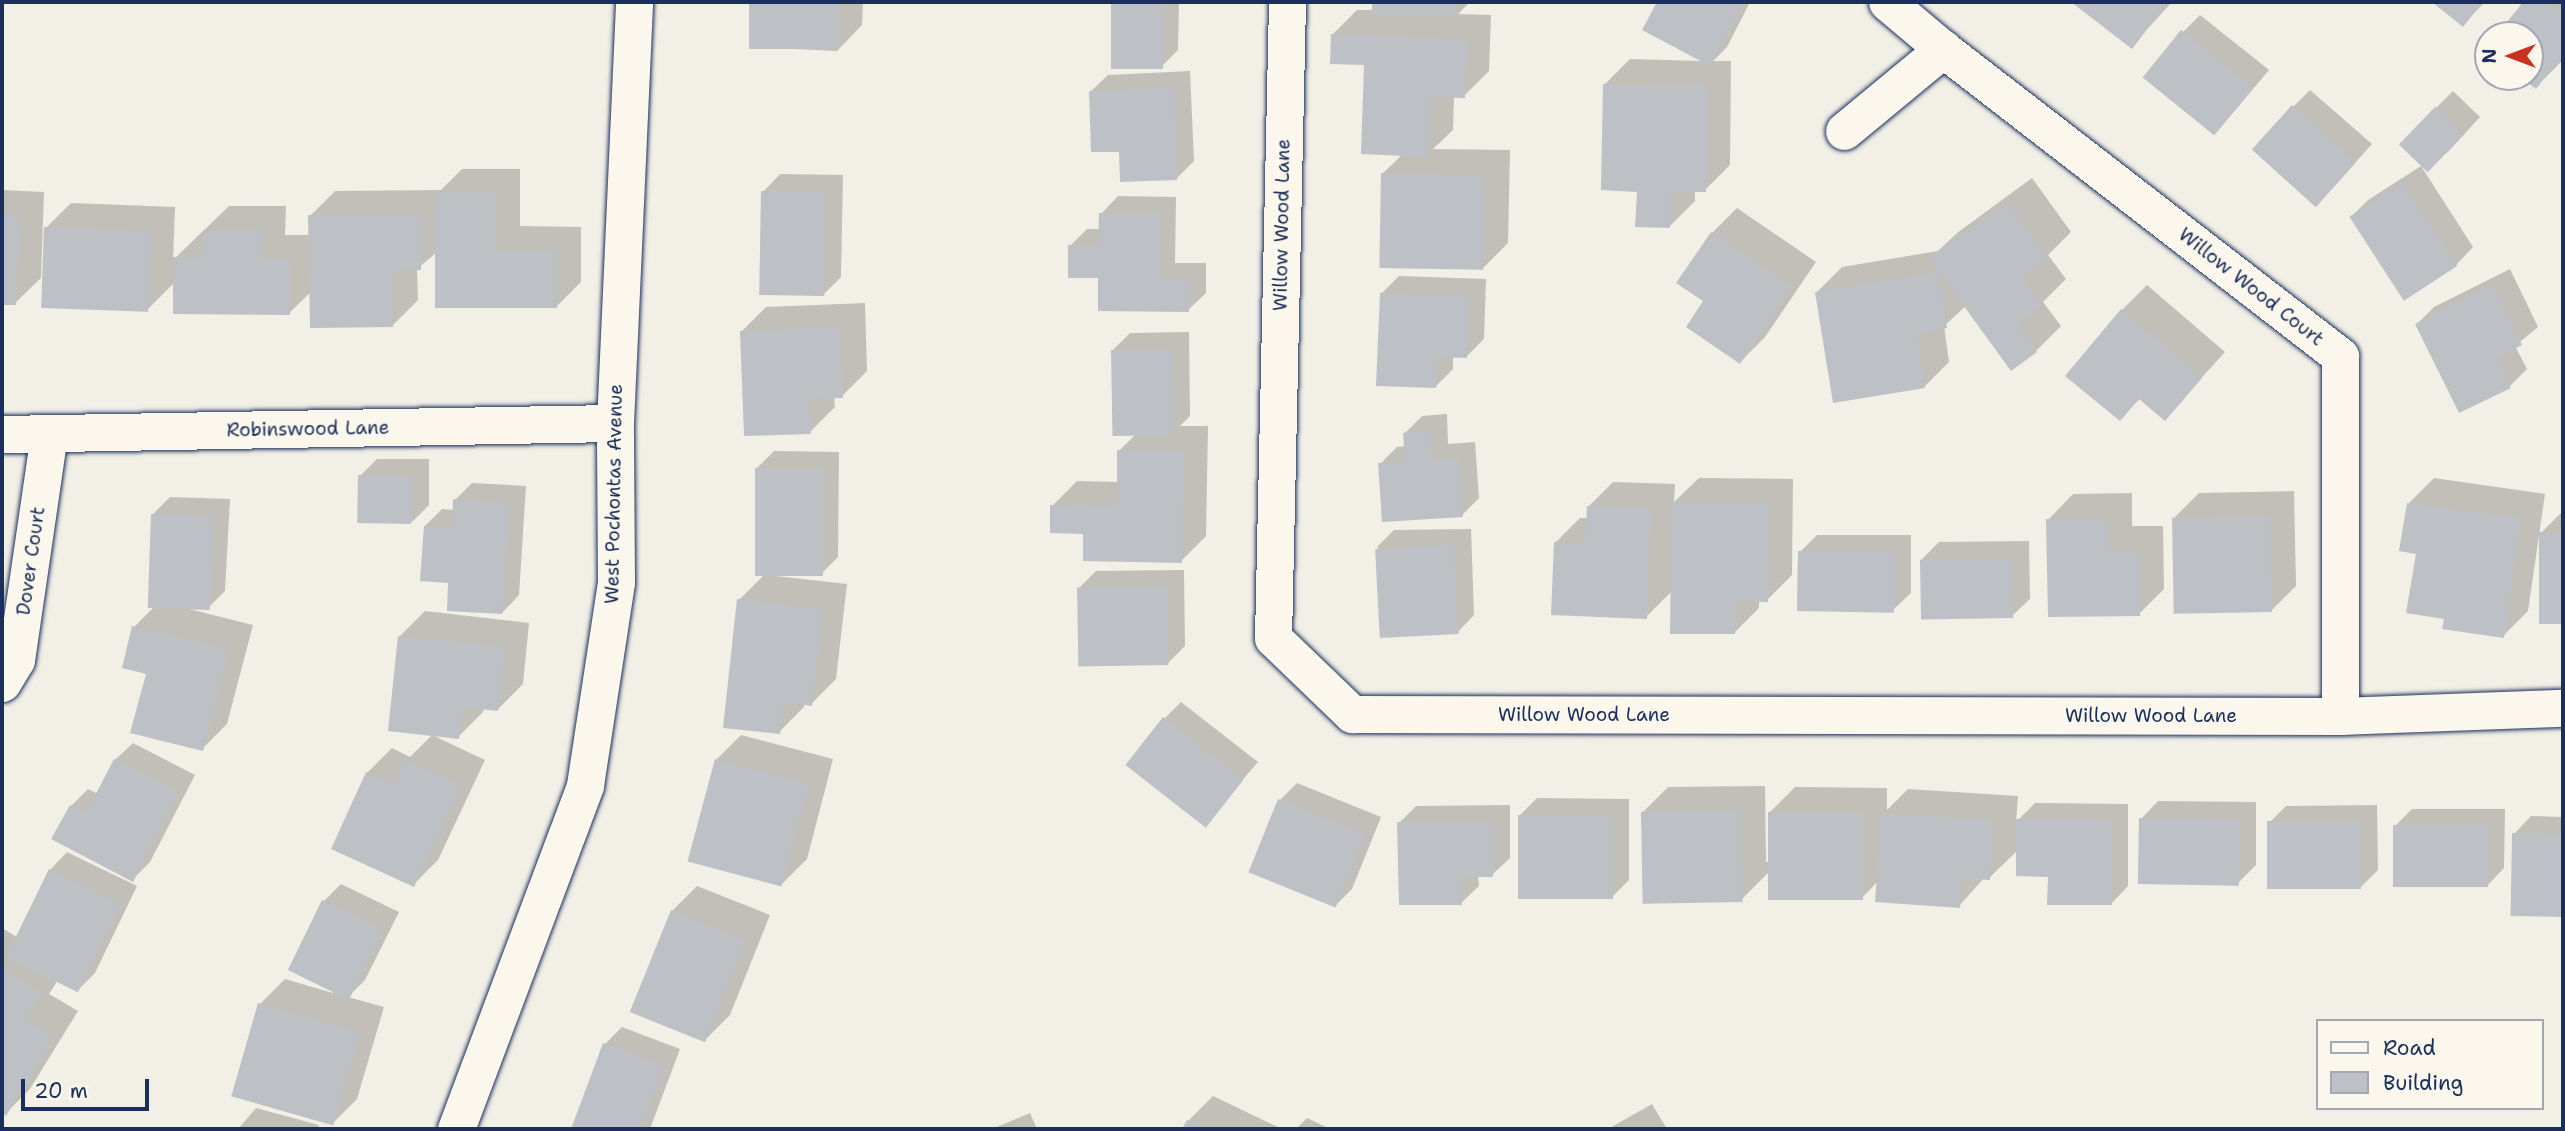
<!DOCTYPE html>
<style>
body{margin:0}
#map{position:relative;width:2565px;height:1131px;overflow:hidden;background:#f2efe6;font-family:"Shantell Sans",sans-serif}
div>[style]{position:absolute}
.shadow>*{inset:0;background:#0003}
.building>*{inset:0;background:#bdc0c4;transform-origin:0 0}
.roads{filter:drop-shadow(0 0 2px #1b2f5e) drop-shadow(0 0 2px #1b2f5e)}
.street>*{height:37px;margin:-18.5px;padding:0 18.5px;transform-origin:18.5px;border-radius:18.5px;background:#fbf7ec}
span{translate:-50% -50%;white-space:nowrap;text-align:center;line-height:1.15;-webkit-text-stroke:5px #fbf7ec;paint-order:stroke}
.street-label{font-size:19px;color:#1b2f5e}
.frame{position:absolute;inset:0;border:4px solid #1b2f5e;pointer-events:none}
.legend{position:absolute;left:2316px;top:1019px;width:228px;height:91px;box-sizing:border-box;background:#fbf7ec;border:2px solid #a1a7b3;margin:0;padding:9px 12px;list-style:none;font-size:21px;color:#1b2f5e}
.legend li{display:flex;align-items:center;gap:14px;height:35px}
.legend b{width:35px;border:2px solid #a1a7b3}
.north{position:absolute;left:2474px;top:21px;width:70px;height:70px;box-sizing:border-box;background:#fbf7ec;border:2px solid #a1a7b3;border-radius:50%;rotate:270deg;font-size:19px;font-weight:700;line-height:28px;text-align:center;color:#1b2f5e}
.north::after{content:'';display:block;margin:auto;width:24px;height:32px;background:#c8321e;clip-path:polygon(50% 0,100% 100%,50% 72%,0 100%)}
.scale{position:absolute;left:21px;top:1079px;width:128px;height:32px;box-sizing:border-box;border:4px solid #1b2f5e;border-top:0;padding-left:9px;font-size:21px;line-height:24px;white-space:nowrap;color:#1b2f5e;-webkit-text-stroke:5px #fbf7ec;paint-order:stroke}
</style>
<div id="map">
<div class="shadow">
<div style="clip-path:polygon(751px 2px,863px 2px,862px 25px,837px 51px,749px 47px)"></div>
<div style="clip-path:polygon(1112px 2px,1179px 2px,1178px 50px,1161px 67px,1111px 67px)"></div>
<div style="clip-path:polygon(1373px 2px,1470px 2px,1458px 14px,1491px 15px,1489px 71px,1464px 96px,1454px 96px,1453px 130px,1433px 149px,1510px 150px,1508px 243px,1483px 268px,1382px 174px,1403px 154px,1365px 63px,1332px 35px,1357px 10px,1373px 10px)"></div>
<div style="clip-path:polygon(1659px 2px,1750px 2px,1727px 47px,1713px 61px,1731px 61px,1730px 165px,1705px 190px,1695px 190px,1695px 201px,1670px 226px,1638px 190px,1605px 84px,1630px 59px,1703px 61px,1644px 30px)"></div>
<div style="clip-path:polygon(2074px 2px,2172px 2px,2132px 46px)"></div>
<div style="clip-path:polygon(2435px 2px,2485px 2px,2463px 24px)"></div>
<div style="clip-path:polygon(2525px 2px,2563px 2px,2563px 60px,2536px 87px,2523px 77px,2530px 77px,2530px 35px,2500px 35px)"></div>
<div style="clip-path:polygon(2200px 15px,2269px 70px,2216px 133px,2183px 32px)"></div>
<div style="clip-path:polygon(1190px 71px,1194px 161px,1176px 179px,1120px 150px,1090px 92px,1108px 75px)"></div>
<div style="clip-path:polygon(2310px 90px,2372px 144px,2334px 186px,2293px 107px)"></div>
<div style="clip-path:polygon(2453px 91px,2480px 117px,2447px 153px,2436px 108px)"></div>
<div style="clip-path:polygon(2421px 166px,2473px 247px,2456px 265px,2351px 217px,2368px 200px)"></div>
<div style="clip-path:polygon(462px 169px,520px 169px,520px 226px,581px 227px,581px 282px,556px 307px,437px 252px,417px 269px,418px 300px,393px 325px,311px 292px,289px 313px,175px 282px,147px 310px,46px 228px,71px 203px,175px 207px,173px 260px,229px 206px,286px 206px,285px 235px,310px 235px,310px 216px,335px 191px,441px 190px)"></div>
<div style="clip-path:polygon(780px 174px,843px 175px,841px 277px,824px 294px,763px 192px)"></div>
<div style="clip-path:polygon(2032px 178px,2071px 232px,2048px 255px,2066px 279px,2043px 302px,2061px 326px,2036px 351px,1966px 306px,1944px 326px,1949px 362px,1924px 387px,1817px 292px,1842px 267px,1938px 251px,1957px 233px)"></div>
<div style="clip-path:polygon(2px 190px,44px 192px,41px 278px,15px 303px,2px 303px)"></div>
<div style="clip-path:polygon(1118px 196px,1176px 197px,1175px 263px,1206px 263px,1206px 293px,1188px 310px,1100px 277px,1070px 246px,1087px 229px,1100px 229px,1101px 214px)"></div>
<div style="clip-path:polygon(1737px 208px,1816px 262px,1765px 337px,1740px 362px,1705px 301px,1712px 233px)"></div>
<div style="clip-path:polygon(2510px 269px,2538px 327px,2515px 346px,2527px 369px,2510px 386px,2417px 324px,2434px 307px)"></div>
<div style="clip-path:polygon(1399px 276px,1486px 279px,1484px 339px,1466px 357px,1453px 356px,1453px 369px,1435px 387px,1382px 293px)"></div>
<div style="clip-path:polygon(2147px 285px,2225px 352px,2165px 418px,2141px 398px,2120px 418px,2122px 310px)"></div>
<div style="clip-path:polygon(865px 303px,867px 371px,842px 396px,834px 396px,835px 407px,810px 432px,741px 332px,766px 307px)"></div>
<div style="clip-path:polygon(1189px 332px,1190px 416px,1180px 426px,1208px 426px,1206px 536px,1181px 561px,1085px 532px,1052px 506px,1077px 481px,1119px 482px,1119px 451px,1137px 433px,1113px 350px,1130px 333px)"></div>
<div style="clip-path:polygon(1447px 414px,1448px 444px,1475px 442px,1479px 498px,1462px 515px,1380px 464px,1397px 447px,1406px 446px,1405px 433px,1422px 416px)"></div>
<div style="clip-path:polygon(774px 451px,839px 452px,838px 557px,821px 574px,776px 574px,776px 576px,847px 584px,836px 679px,811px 704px,805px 703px,804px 707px,779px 732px,739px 600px,765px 574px,757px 468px)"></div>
<div style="clip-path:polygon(377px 459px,429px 459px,429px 505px,412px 522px,360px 476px)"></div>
<div style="clip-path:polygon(1699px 478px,1793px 479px,1792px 575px,1767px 600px,1759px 600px,1759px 608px,1734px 633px,1672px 591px,1646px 617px,1555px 543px,1580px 518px,1588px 518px,1588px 507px,1613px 482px,1675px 484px,1674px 502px)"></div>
<div style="clip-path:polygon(2434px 478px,2545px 494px,2528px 611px,2503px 636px,2446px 617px,2418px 552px,2409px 503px)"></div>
<div style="clip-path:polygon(472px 483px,526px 486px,519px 595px,502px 613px,450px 582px,425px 526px,442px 509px,454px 510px,455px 500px)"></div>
<div style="clip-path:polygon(2294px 491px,2296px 586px,2271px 611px,2174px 518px,2199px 493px)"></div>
<div style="clip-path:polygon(2132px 493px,2132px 526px,2163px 526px,2164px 589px,2139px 614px,2048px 520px,2073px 494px)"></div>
<div style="clip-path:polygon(170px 497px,230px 499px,225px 591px,208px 608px,189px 609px,253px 625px,227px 724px,202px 749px,148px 672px,134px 627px,155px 606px,152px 515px)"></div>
<div style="clip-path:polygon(2563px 511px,2563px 622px,2543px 623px,2539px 535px)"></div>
<div style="clip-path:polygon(1471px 529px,1474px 615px,1457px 633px,1377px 547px,1394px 530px)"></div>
<div style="clip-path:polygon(1817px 535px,1911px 535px,1911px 593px,1893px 610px,1800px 552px)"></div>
<div style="clip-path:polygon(2029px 541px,2030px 599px,2012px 616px,1922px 559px,1939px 542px)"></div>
<div style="clip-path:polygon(1184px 570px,1185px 646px,1168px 663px,1079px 588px,1096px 571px)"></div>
<div style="clip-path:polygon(425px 611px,529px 623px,523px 684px,498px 709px,484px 707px,483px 712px,458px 737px,400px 636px)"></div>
<div style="clip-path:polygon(1181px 702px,1258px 762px,1204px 825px,1164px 719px)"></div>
<div style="clip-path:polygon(432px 735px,485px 760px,438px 860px,413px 885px,367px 773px,392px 748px,410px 757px)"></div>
<div style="clip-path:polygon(741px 735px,833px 759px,807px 859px,782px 884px,716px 760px)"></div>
<div style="clip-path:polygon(133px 743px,195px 775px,150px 862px,133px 879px,71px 806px,88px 789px,98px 794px,115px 760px)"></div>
<div style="clip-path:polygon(1297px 783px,1381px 817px,1352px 889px,1335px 906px,1280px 800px)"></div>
<div style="clip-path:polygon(1765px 786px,1766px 862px,1770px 862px,1770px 812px,1795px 787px,1887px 788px,1887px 810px,1908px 789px,2018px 796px,2016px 822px,2035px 803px,2128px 804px,2128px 886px,2111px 904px,2049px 875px,2018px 850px,1989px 878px,1984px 878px,1959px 906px,1878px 881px,1861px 899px,1769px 872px,1741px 900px,1643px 812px,1668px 787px)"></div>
<div style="clip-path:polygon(1537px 798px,1629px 799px,1629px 880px,1612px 897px,1519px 816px)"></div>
<div style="clip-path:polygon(2158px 801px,2256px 802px,2256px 865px,2239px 882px,2141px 819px)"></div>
<div style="clip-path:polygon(1510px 805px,1510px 858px,1492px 875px,1478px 875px,1479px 886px,1461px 903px,1399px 823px,1416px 806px)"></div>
<div style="clip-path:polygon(2377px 805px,2378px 870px,2361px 887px,2269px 823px,2286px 806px)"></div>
<div style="clip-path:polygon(2412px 809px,2505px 809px,2504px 868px,2487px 886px,2395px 826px)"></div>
<div style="clip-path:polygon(2531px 816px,2563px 817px,2563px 915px,2513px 914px,2514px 834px)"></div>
<div style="clip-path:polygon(67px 852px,137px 886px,95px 973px,78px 990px,58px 980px,49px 994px,78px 1011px,30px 1089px,5px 1114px,2px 1111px,2px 928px,17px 937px,50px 870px)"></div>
<div style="clip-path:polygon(341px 884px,399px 912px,365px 980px,348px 997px,384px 1007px,357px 1099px,332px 1124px,260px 1004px,285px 979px,333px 993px,324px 901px)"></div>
<div style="clip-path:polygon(697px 886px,770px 915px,730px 1015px,705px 1040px,672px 911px)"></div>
<div style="clip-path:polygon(622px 1027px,680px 1049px,650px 1129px,573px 1129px,605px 1044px)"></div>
<div style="clip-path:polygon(1213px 1096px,1282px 1129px,1184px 1129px,1188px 1121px)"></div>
<div style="clip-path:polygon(1652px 1104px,1667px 1129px,1608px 1129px)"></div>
<div style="clip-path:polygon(256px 1108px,319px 1125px,318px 1129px,238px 1129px)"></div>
<div style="clip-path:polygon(1030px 1113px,1037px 1129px,992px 1129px)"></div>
<div style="clip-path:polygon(1307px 1118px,1330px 1129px,1296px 1129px)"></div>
</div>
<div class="building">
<div style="left:749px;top:2px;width:90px;height:47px"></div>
<div style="left:1111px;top:2px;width:52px;height:67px"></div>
<div style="left:1372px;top:2px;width:84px;height:15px"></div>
<div style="clip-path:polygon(1657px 2px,1744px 2px,1710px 66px,1642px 30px)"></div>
<div style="clip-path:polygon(2071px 2px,2168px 2px,2132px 49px)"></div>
<div style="clip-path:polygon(2432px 2px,2483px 2px,2463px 27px)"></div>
<div style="clip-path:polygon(2523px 2px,2547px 2px,2563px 14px,2563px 62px,2559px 59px,2536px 89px,2520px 77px,2530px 77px,2530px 35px,2497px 35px)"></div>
<div style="left:2181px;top:30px;width:92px;height:61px;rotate:39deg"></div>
<div style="clip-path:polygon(1331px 34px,1467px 39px,1465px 98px,1431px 97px,1428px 157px,1361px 154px,1364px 65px,1330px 64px)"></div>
<div style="clip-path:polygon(1603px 84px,1707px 85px,1706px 192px,1671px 192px,1670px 228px,1635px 227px,1637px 192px,1601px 190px)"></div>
<div style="clip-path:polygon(1174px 88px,1177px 180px,1120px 182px,1119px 152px,1091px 152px,1089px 91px)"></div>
<div style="left:2292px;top:105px;width:86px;height:60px;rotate:42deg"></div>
<div style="left:2435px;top:107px;width:40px;height:52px;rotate:44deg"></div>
<div style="left:1381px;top:173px;width:104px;height:95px;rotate:1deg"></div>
<div style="left:2403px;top:182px;width:100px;height:64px;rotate:57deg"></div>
<div style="left:761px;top:191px;width:65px;height:104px;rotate:1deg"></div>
<div style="clip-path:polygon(435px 193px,495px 193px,495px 250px,557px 251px,557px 308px,435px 308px)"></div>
<div style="clip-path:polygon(2007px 202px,2048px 258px,2022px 277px,2042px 305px,2017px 324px,2037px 352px,2011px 371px,1929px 258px)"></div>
<div style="clip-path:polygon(1099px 213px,1160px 213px,1159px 279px,1189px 279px,1189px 312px,1098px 311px,1098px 278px,1068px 278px,1068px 245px,1098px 246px)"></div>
<div style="clip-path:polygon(421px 214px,421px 270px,393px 270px,393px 327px,310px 328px,308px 215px)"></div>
<div style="clip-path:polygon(2px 215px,20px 216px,16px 305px,2px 305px)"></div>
<div style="left:44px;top:227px;width:107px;height:81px;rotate:2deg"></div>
<div style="clip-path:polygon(203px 230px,262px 230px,261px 259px,290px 259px,290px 315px,173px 314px,173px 257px,203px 258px)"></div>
<div style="clip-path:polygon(1711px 232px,1792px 287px,1740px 364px,1686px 327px,1703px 301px,1676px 283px)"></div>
<div style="clip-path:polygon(1938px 272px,1947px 328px,1917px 333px,1925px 388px,1833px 403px,1815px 292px)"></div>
<div style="clip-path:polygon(2493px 285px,2522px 345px,2496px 358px,2511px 388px,2459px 413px,2415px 324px)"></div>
<div style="clip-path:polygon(1380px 293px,1469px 296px,1467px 358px,1437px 357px,1436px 388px,1376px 386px)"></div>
<div style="clip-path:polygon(2121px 309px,2202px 378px,2165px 421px,2139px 399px,2120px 421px,2065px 376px)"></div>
<div style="clip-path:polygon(840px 328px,843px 398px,809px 399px,811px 434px,744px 436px,740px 331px)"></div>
<div style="left:1172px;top:349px;width:86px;height:61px;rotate:89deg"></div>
<div style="clip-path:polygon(1430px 431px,1432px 460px,1459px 458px,1463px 517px,1382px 522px,1378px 463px,1405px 462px,1403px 433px)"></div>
<div style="clip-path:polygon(1117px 450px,1184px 451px,1182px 563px,1083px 561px,1083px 534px,1050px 533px,1050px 505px,1117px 506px)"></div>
<div style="left:755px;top:468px;width:68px;height:108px"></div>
<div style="left:358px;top:475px;width:54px;height:48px;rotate:1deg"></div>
<div style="clip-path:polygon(453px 499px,509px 503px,502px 614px,447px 611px,448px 583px,420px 581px,424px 526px,452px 528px)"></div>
<div style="clip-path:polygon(1672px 502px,1769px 503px,1768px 602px,1735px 601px,1735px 634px,1670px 634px)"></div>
<div style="clip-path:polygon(2407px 503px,2521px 518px,2504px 638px,2442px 629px,2444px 619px,2406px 613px,2416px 554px,2399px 551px)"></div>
<div style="clip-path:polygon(1587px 506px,1651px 508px,1647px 619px,1551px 615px,1554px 542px,1585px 543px)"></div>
<div style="left:151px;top:514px;width:62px;height:94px;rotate:2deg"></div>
<div style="left:2270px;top:516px;width:96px;height:98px;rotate:89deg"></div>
<div style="clip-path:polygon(2108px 518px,2108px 551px,2139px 550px,2140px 616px,2048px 617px,2046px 519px)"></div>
<div style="left:2563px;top:532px;width:92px;height:24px;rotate:90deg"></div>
<div style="left:1454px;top:545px;width:89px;height:79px;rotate:87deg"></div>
<div style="left:1798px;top:551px;width:97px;height:60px;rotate:1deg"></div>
<div style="left:2012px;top:558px;width:60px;height:92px;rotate:89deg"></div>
<div style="left:1167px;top:586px;width:79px;height:90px;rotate:89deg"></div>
<div style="clip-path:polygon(737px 599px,823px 609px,812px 706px,783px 702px,780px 734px,723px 728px)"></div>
<div style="clip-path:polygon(132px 626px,229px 649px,203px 751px,130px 733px,146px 674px,122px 668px)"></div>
<div style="clip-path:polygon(398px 636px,505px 647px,498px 711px,463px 707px,459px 739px,388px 731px)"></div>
<div style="left:1163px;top:717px;width:102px;height:61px;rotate:38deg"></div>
<div style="clip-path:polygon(114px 759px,179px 792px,133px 882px,51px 839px,70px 805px,86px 813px)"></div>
<div style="clip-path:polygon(405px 759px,461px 785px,414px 887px,331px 849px,366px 772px,393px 785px)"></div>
<div style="left:715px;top:759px;width:97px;height:106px;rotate:15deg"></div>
<div style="left:1278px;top:799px;width:94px;height:79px;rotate:22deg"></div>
<div style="left:1741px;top:810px;width:92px;height:100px;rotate:89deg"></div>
<div style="left:1768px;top:812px;width:95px;height:88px"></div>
<div style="clip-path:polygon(1881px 814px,1993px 820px,1990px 880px,1962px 878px,1960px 908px,1875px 902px)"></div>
<div style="left:1518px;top:815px;width:95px;height:84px"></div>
<div style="left:2139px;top:818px;width:101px;height:66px;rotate:1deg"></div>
<div style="clip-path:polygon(2016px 819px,2112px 820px,2112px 905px,2047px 905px,2048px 877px,2016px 876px)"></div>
<div style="left:2361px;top:821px;width:68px;height:94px;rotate:90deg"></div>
<div style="clip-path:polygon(1397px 822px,1493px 822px,1493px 877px,1461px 877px,1462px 905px,1399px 905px)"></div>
<div style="left:2393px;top:825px;width:95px;height:62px"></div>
<div style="left:2512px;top:833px;width:51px;height:83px;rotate:1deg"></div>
<div style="left:49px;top:869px;width:80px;height:98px;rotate:26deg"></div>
<div style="left:322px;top:900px;width:68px;height:78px;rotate:26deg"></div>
<div style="left:671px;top:910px;width:81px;height:110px;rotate:22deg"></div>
<div style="clip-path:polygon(2px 968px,42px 993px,25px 1019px,54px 1037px,6px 1116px,2px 1113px)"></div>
<div style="left:258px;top:1003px;width:106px;height:97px;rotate:16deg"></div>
<div style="clip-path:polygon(603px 1043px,664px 1066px,640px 1129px,571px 1129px)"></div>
<div style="clip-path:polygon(1187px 1120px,1207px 1129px,1182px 1129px)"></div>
</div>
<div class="roads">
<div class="street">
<div style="left:1287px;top:2px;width:636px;rotate:91.26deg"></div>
<div style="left:1273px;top:638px;width:110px;rotate:43.9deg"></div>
<div style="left:1352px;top:714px;width:988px;rotate:0.12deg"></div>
<div style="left:2340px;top:716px;width:223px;rotate:-2.1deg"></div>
<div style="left:1887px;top:2px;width:73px;rotate:40deg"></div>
<div style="left:1943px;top:49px;width:502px;rotate:37.71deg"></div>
<div style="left:2340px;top:356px;width:360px;rotate:90deg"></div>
<div style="left:1844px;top:131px;width:129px;rotate:-39.6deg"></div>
<div style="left:2px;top:434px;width:613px;rotate:-1.03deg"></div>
<div style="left:2px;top:683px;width:27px;rotate:-59deg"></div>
<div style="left:16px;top:660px;width:227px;rotate:-81.7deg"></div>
<div style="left:456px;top:1129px;width:367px;rotate:-69.4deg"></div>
<div style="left:585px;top:785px;width:205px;rotate:-81.3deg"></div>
<div style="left:616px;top:582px;width:159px;rotate:-90.4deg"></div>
<div style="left:615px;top:423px;width:421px;rotate:-87.4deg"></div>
</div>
</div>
<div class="street-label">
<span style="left:1282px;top:225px;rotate:-89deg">Willow Wood Lane</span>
<span style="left:2251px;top:287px;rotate:38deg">Willow Wood Court</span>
<span style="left:308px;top:429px;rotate:-1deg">Robinswood Lane</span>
<span style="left:614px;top:494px;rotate:-89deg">West Pochontas Avenue</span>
<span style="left:31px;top:561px;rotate:-82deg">Dover Court</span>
<span style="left:1584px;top:715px">Willow Wood Lane</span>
<span style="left:2151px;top:716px">Willow Wood Lane</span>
</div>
<div class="frame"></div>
<ul class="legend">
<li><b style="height:9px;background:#fbf7ec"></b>Road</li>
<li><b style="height:19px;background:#bdc0c4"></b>Building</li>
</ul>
<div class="north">N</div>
<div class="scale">20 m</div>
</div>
